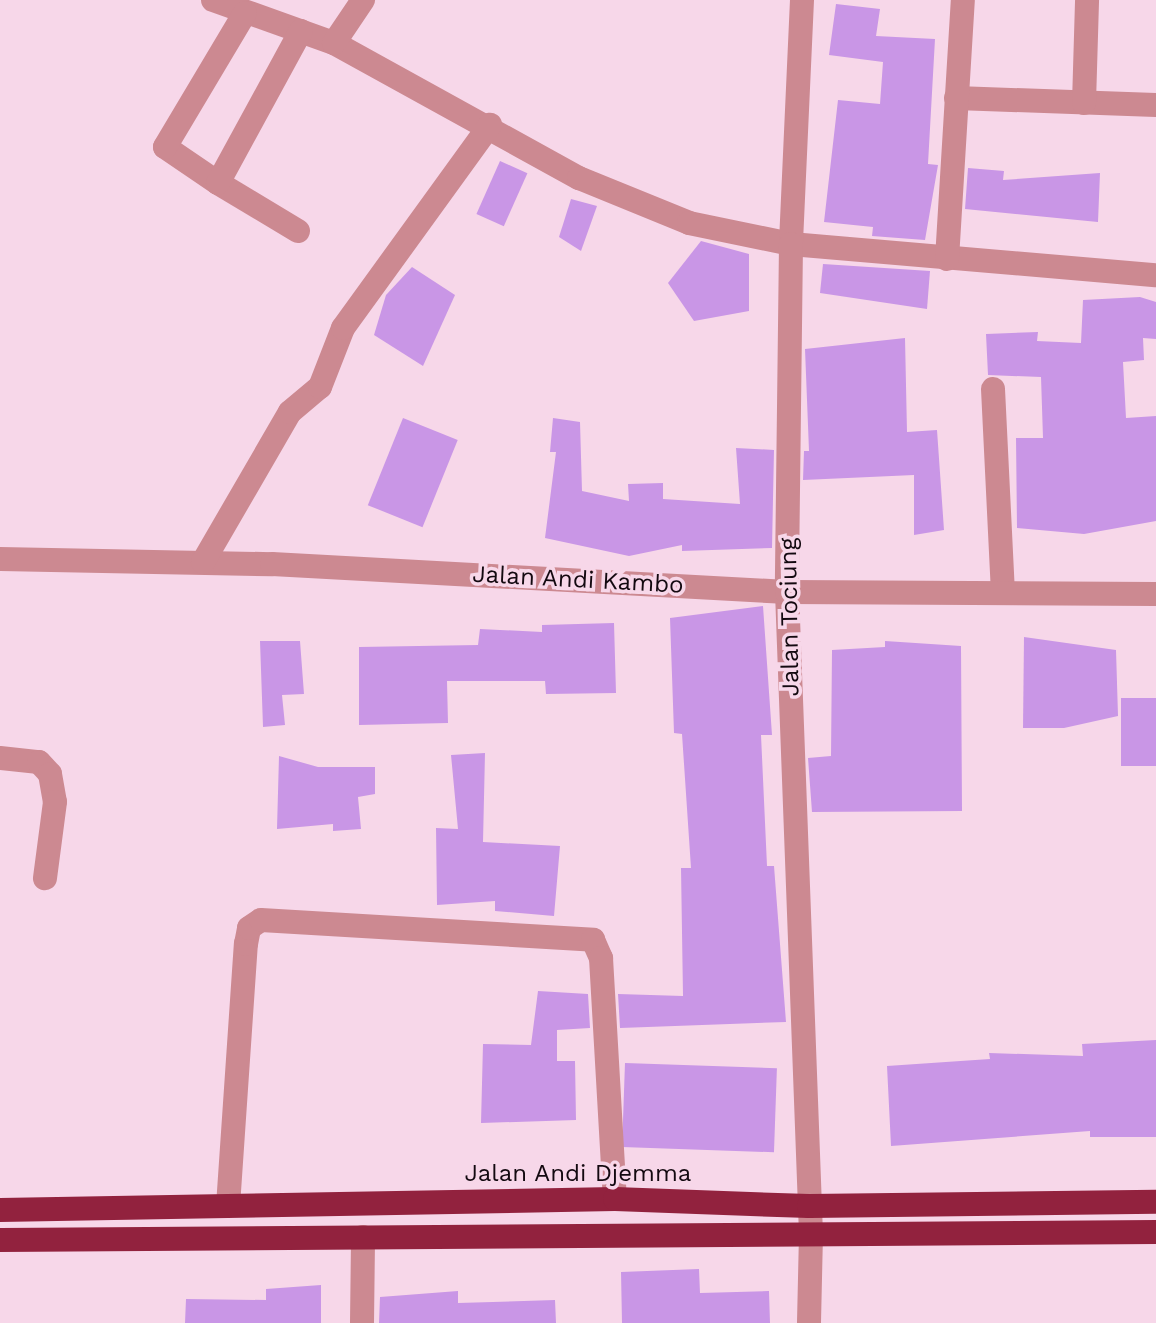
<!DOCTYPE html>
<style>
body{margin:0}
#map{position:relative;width:1156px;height:1323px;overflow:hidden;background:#f7d7e9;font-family:"Work Sans",sans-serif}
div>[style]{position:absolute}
.building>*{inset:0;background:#c996e6;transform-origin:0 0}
.minor>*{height:24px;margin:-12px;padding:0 12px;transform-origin:12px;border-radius:12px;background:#cc8991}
.highway>*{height:24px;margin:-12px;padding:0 12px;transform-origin:12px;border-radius:12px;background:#92223e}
span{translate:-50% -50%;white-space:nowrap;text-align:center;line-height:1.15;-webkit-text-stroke:7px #f7d7e9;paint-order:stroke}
.street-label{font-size:24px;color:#130910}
</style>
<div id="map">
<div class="building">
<div style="clip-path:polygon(836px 4px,880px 9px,876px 36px,935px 39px,928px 164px,938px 165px,925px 240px,872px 236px,873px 227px,824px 222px,838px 100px,880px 104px,883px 62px,829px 55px)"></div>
<div style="left:500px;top:161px;width:30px;height:58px;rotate:24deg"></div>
<div style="clip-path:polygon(968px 168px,1004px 171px,1003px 180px,1100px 173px,1098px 222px,965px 209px)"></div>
<div style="clip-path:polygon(571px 199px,597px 206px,581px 251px,559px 237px)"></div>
<div style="clip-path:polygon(701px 241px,749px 254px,749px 311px,694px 321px,668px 283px)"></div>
<div style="clip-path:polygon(823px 264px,930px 271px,927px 309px,820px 293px)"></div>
<div style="clip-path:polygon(412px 267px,455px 295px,423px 366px,374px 335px,386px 295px)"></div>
<div style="clip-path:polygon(1140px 297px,1156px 302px,1156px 339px,1143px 338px,1144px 360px,1123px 362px,1126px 418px,1156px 416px,1156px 521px,1084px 534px,1017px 528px,1016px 438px,1043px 438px,1041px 377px,988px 375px,986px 334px,1038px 332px,1037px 341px,1081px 343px,1083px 300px)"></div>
<div style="clip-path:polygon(905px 338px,907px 432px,937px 430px,944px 530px,914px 535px,914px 475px,803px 480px,804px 451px,809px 451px,805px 349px)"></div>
<div style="left:403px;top:418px;width:59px;height:94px;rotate:22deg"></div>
<div style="clip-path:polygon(553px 418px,580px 422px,582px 491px,629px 501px,628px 484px,663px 483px,663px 499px,740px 504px,736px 448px,774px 450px,772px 548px,682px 551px,682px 545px,629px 556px,545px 538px,556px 452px,550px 452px)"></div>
<div style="clip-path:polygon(763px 606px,772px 735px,761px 735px,767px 866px,774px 866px,786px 1022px,620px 1028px,618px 994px,683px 996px,681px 868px,691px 868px,682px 734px,674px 733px,670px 618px)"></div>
<div style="clip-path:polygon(614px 623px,616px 693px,546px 694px,545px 681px,447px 681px,448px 723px,359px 725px,359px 647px,478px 645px,480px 629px,542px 632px,542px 625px)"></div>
<div style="clip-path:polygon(1024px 637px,1116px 650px,1118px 716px,1064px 728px,1023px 728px)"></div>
<div style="clip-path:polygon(260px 641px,300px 641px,304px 694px,282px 695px,285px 725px,263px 727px)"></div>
<div style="clip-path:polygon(885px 641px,961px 646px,962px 811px,812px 812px,808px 758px,831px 756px,832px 650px,885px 647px)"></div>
<div style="left:1156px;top:698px;width:68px;height:35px;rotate:90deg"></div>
<div style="clip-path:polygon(485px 753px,483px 842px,560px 846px,554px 916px,495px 911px,495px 901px,437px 905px,436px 828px,458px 829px,451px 755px)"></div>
<div style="clip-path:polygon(279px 756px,318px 767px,375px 767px,375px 794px,358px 797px,361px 829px,333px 831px,333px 824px,277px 829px)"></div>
<div style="clip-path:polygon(538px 991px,588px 994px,590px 1028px,557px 1030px,557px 1061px,575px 1061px,576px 1120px,481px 1123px,483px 1044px,531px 1045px)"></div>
<div style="clip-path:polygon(1156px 1040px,1156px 1137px,1090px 1137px,1090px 1131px,891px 1146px,887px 1066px,990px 1059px,989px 1053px,1083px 1056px,1082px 1044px)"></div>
<div style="left:625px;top:1063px;width:152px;height:84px;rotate:2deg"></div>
<div style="clip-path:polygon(699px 1269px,700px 1293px,769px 1291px,770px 1323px,622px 1323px,621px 1272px)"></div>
<div style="clip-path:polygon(321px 1285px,321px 1323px,185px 1323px,186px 1299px,266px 1300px,266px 1289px)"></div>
<div style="clip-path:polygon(458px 1291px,458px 1303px,555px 1300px,556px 1323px,379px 1323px,380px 1297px)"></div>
</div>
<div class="minor">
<div style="left:213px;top:0;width:128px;rotate:19.6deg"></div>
<div style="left:334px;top:43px;width:280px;rotate:28.9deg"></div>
<div style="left:579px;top:178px;width:119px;rotate:22.2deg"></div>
<div style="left:689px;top:223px;width:104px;rotate:11.6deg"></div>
<div style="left:791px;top:244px;width:366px;rotate:4.9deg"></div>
<div style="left:802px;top:0;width:244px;rotate:92.6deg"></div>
<div style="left:791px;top:244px;width:348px;rotate:90.7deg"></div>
<div style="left:787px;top:592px;width:642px;rotate:87.86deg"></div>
<div style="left:811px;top:1234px;width:89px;rotate:91.3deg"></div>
<div style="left:334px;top:43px;width:52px;rotate:-56deg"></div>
<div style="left:956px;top:98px;width:200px;rotate:2deg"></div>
<div style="left:1084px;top:103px;width:103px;rotate:-88.3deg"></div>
<div style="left:218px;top:183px;width:64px;rotate:-145.8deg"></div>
<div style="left:165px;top:147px;width:156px;rotate:-59.2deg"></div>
<div style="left:298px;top:231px;width:93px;rotate:-149deg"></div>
<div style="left:218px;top:183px;width:173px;rotate:-61.4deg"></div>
<div style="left:947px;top:259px;width:259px;rotate:-86.5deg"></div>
<div style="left:993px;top:389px;width:203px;rotate:87.2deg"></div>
<div style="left:0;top:559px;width:272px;rotate:1.1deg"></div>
<div style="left:272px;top:564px;width:516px;rotate:3.11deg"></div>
<div style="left:787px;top:592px;width:369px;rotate:0.3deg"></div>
<div style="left:203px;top:562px;width:173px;rotate:-59.9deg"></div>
<div style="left:290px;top:412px;width:39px;rotate:-40deg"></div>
<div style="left:320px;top:387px;width:63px;rotate:-68.7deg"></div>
<div style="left:343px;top:328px;width:251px;rotate:-54.1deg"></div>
<div style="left:0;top:758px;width:39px;rotate:6deg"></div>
<div style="left:39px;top:762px;width:16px;rotate:47deg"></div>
<div style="left:50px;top:774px;width:28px;rotate:80deg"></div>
<div style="left:55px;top:802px;width:77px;rotate:97.5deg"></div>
<div style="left:228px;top:1206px;width:263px;rotate:-86.1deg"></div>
<div style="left:246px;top:944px;width:16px;rotate:-79deg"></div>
<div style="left:249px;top:928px;width:14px;rotate:-34deg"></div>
<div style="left:261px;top:920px;width:333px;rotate:3.4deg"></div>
<div style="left:593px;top:940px;width:20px;rotate:66deg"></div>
<div style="left:601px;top:958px;width:241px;rotate:86.7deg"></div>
<div style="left:362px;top:1323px;width:86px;rotate:-89.3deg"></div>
</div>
<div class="highway">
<div style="left:0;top:1210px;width:615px;rotate:-1.02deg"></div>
<div style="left:615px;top:1199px;width:194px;rotate:2.1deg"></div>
<div style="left:809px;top:1206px;width:347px;rotate:-0.7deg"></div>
<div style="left:0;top:1240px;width:1156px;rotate:-0.4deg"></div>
</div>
<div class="street-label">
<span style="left:578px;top:580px;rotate:3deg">Jalan Andi Kambo</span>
<span style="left:790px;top:617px;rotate:-91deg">Jalan Tociung</span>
<span style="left:578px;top:1174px">Jalan Andi Djemma</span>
</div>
</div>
